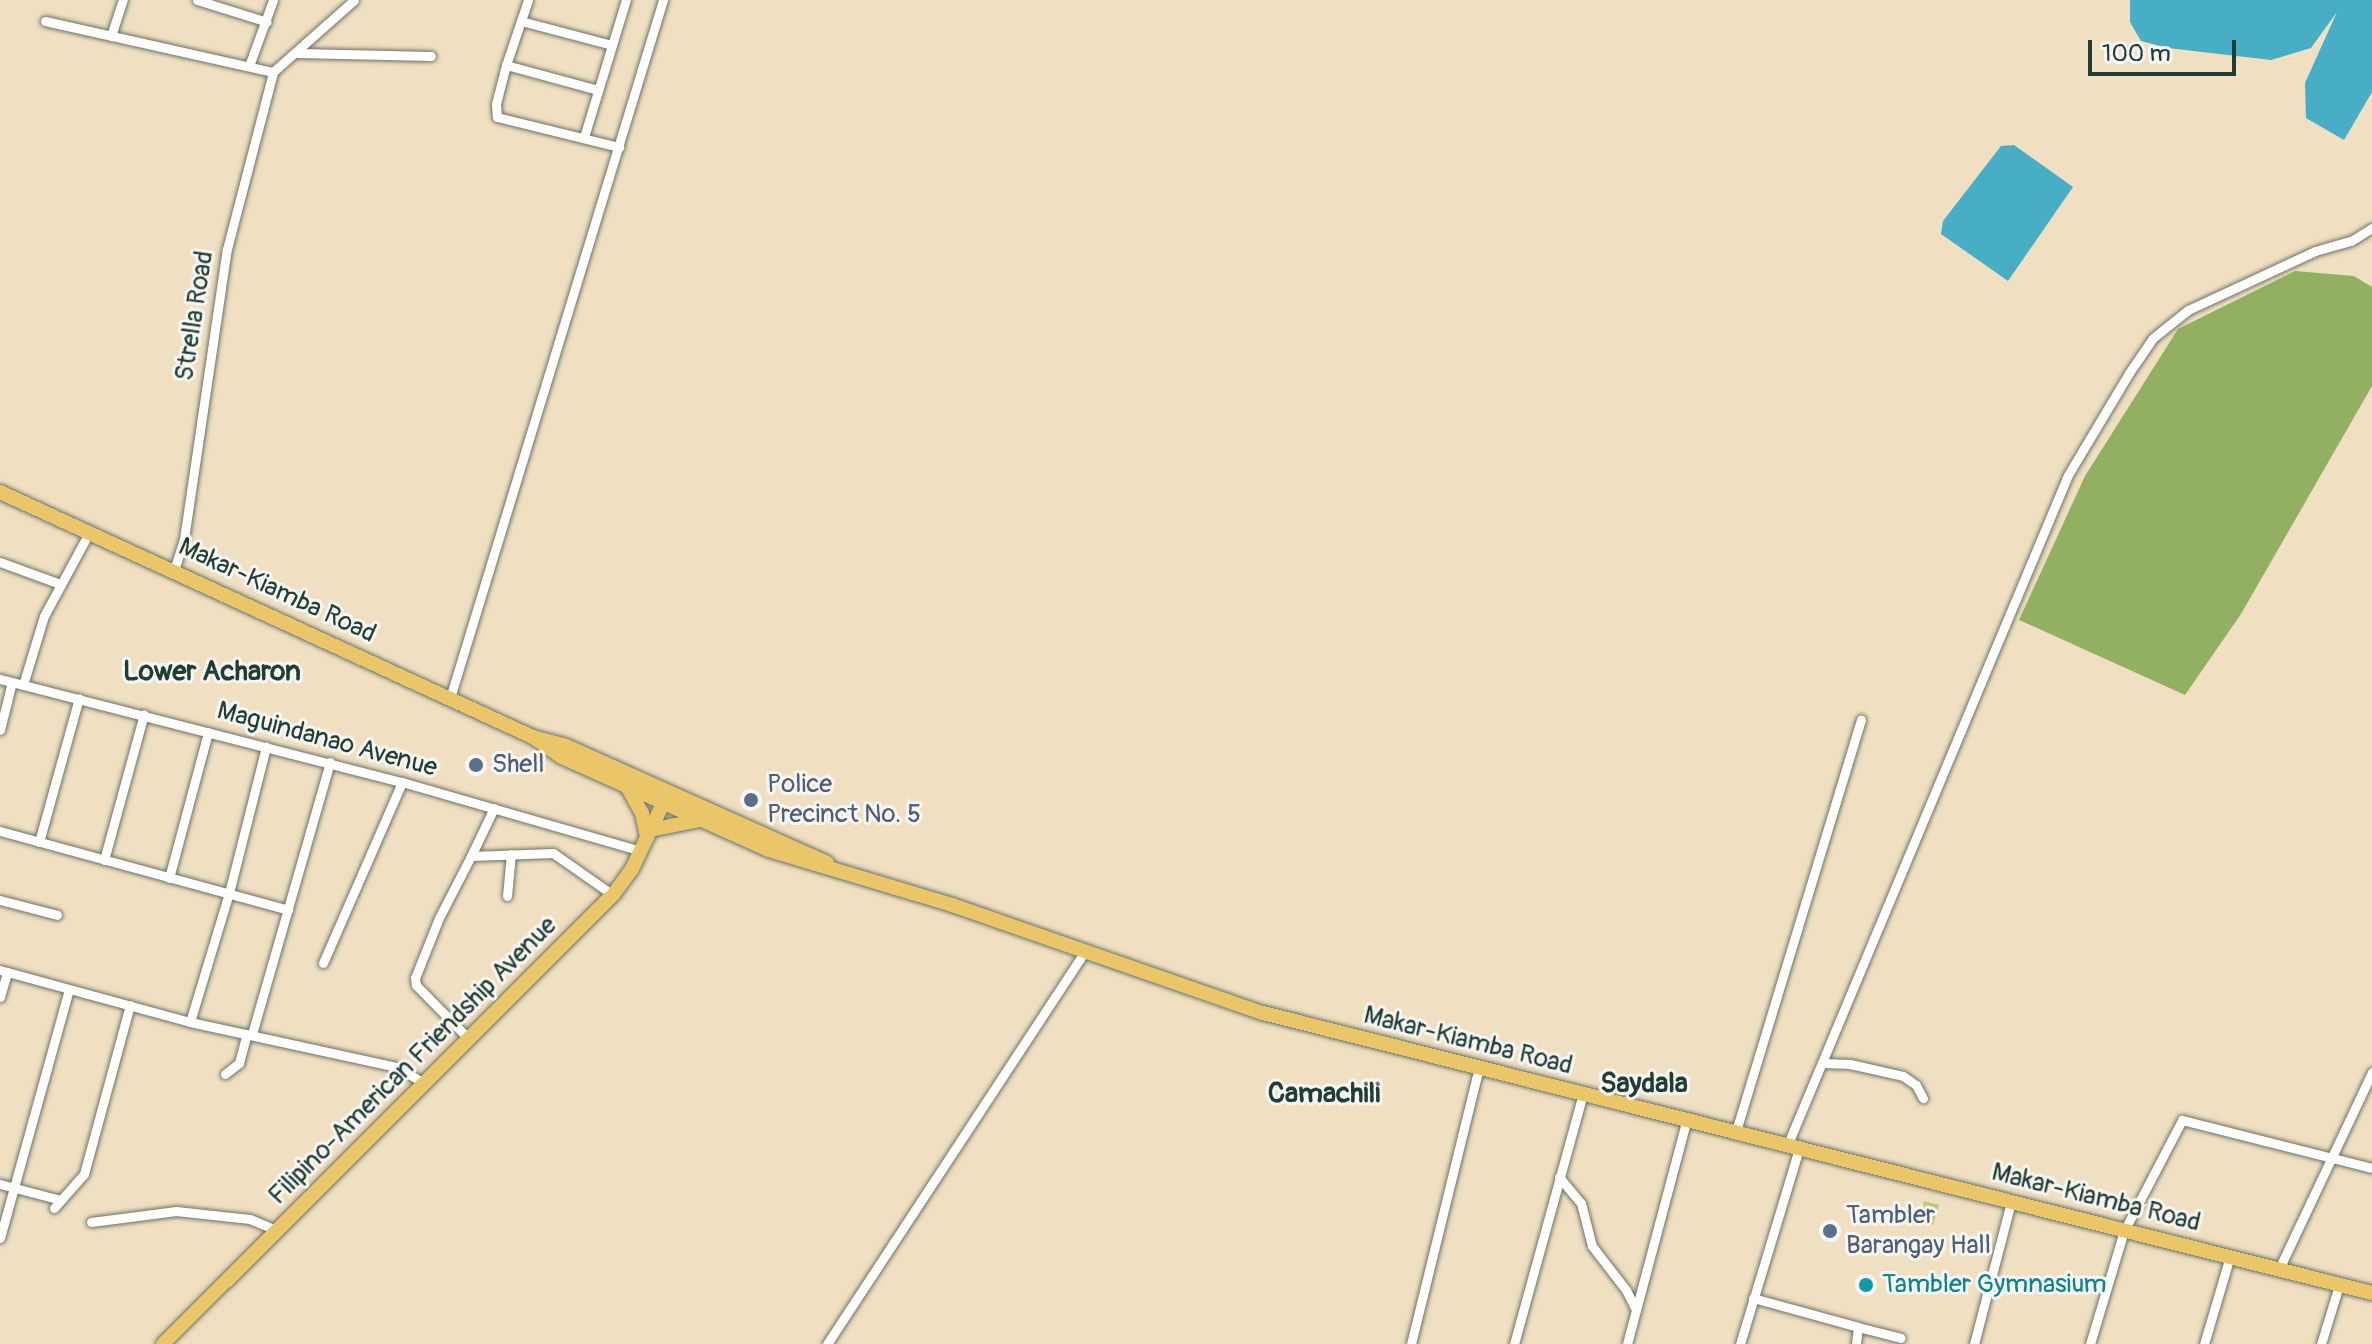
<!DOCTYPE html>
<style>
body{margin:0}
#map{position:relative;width:2372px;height:1344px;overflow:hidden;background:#f1dfc2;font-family:Pangolin,sans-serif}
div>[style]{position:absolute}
.green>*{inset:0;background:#b8cc6f}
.forest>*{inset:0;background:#92b062}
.water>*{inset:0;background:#47aec6}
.roads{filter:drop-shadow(0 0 2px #687666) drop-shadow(0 0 2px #687666)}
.minor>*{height:9px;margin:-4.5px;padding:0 4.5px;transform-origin:4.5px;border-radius:4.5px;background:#fff}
.primary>*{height:14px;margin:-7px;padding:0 7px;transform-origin:7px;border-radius:7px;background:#eac669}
.dots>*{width:22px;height:22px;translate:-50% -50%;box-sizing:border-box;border:4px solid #f6f6f2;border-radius:50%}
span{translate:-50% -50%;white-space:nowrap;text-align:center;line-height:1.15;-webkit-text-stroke:6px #f6f6f2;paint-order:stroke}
.street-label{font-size:26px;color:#1f3d34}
.service-label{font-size:26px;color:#4e5e75}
.left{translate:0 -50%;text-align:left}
.culture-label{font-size:26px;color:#0d838f}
.neighbourhood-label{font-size:28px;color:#1f3d34;font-weight:700}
.scale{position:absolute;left:2088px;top:40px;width:148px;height:36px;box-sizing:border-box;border:4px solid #1f3d34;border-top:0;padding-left:10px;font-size:24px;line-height:28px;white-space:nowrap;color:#1f3d34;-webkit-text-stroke:6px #f6f6f2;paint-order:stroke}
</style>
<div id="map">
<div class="green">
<div style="clip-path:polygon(1924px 1201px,1939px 1205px,1933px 1225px,1920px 1221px)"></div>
</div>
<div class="forest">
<div style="clip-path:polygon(2295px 271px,2354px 276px,2372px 287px,2372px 386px,2241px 614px,2185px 695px,2019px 620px,2085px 476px,2178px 329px)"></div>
</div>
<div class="water">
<div style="clip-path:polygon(2130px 0,2372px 0,2372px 92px,2344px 140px,2306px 118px,2305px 83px,2337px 12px,2311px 48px,2271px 60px,2168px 48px,2141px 41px,2130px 22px)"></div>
<div style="clip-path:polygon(2014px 145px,2073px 187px,2008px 281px,1941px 234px,1943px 221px,2001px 146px)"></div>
</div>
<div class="roads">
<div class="minor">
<div style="left:197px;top:0;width:73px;rotate:17.4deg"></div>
<div style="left:528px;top:0;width:69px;rotate:108.7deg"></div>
<div style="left:506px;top:65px;width:40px;rotate:104.4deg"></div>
<div style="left:496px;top:104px;width:13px;rotate:86deg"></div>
<div style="left:497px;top:117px;width:126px;rotate:13.8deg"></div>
<div style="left:45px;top:21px;width:234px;rotate:12.6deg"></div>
<div style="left:521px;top:21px;width:94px;rotate:14.8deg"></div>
<div style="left:111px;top:36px;width:38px;rotate:-72deg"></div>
<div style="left:298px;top:53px;width:133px;rotate:1.3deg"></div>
<div style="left:506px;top:65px;width:95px;rotate:15.2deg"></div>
<div style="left:249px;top:66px;width:70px;rotate:-70deg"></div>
<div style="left:273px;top:72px;width:108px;rotate:-41.6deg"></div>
<div style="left:584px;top:137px;width:143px;rotate:-73deg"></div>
<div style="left:0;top:562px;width:64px;rotate:20.1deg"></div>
<div style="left:174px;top:570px;width:33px;rotate:-72deg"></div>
<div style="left:184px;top:539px;width:293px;rotate:-81.6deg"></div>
<div style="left:227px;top:249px;width:183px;rotate:-75.4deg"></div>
<div style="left:0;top:679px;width:415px;rotate:14.4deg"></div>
<div style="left:402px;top:782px;width:249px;rotate:16.1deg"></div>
<div style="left:23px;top:685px;width:72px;rotate:-73.1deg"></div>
<div style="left:44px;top:616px;width:97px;rotate:-61.6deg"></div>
<div style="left:450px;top:698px;width:730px;rotate:-73.03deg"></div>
<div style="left:0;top:730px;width:49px;rotate:-76deg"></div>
<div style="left:494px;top:808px;width:53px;rotate:115.6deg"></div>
<div style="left:471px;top:856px;width:82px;rotate:-2.1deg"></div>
<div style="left:553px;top:853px;width:73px;rotate:35deg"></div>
<div style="left:0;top:831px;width:299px;rotate:15.3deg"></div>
<div style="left:39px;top:842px;width:149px;rotate:-74.5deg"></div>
<div style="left:104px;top:860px;width:151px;rotate:-74.7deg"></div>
<div style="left:169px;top:878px;width:151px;rotate:-75deg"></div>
<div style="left:507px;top:896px;width:42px;rotate:-84.6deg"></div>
<div style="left:0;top:900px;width:59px;rotate:14.7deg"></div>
<div style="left:323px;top:963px;width:197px;rotate:-66.4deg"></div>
<div style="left:0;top:970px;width:197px;rotate:15.3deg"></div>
<div style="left:190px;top:1022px;width:212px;rotate:12.3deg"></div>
<div style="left:397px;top:1067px;width:31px;rotate:31deg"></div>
<div style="left:0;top:997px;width:26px;rotate:-74deg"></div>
<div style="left:190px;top:1022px;width:135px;rotate:-73.2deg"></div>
<div style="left:229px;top:893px;width:151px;rotate:-75.8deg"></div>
<div style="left:252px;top:1034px;width:283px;rotate:-74deg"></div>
<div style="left:469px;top:1039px;width:76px;rotate:-134.5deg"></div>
<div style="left:416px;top:985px;width:7px;rotate:-98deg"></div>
<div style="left:415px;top:978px;width:65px;rotate:-68.2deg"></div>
<div style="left:439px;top:918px;width:70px;rotate:-62.7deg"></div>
<div style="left:1823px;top:1063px;width:27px;rotate:2deg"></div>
<div style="left:1850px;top:1064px;width:54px;rotate:12.8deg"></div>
<div style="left:1903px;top:1076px;width:16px;rotate:35deg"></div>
<div style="left:1916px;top:1085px;width:15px;rotate:62deg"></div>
<div style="left:225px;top:1074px;width:18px;rotate:-38deg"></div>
<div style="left:239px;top:1063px;width:30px;rotate:-75deg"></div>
<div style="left:1736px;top:1131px;width:430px;rotate:-73.1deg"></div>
<div style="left:1787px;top:1146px;width:727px;rotate:-67.28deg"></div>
<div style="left:2068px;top:475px;width:119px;rotate:-59.1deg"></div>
<div style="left:2129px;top:373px;width:42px;rotate:-55.6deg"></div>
<div style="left:2153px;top:338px;width:45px;rotate:-38.7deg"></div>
<div style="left:2188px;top:310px;width:140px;rotate:-24.9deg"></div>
<div style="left:2315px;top:251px;width:37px;rotate:-16deg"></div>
<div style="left:2351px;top:241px;width:25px;rotate:-32deg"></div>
<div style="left:1559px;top:1177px;width:34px;rotate:50deg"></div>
<div style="left:1581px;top:1203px;width:44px;rotate:75.7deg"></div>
<div style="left:1592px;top:1246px;width:56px;rotate:52.3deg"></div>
<div style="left:1626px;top:1290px;width:22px;rotate:63deg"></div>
<div style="left:0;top:1184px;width:63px;rotate:14.7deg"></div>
<div style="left:54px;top:1208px;width:45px;rotate:-48.6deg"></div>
<div style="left:84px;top:1174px;width:175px;rotate:-74.8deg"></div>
<div style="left:91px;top:1222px;width:86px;rotate:-7.4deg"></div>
<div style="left:176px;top:1211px;width:74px;rotate:6.2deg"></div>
<div style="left:250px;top:1219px;width:28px;rotate:23deg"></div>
<div style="left:0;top:1238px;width:258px;rotate:-74.5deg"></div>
<div style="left:2279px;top:1269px;width:218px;rotate:-64.7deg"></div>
<div style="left:1753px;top:1298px;width:109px;rotate:15.4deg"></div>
<div style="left:1858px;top:1327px;width:17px;rotate:97deg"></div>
<div style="left:1858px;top:1327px;width:44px;rotate:14.3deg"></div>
<div style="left:827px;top:1344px;width:468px;rotate:-56.7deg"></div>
<div style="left:1411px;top:1344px;width:284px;rotate:-76.2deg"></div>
<div style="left:1514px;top:1344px;width:259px;rotate:-74.6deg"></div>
<div style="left:1627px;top:1344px;width:233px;rotate:-75.1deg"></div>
<div style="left:1740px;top:1344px;width:204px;rotate:-73.2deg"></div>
<div style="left:1974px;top:1344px;width:147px;rotate:-75.4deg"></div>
<div style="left:2090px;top:1344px;width:118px;rotate:-73.3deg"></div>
<div style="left:2124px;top:1231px;width:125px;rotate:-62.4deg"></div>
<div style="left:2182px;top:1120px;width:196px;rotate:14.2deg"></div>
<div style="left:2204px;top:1344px;width:92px;rotate:-73.5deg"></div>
<div style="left:2321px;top:1344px;width:62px;rotate:-73deg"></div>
</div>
<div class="primary">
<div style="left:0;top:492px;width:587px;rotate:24.69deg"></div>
<div style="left:533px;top:737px;width:34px;rotate:15deg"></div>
<div style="left:566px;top:746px;width:286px;rotate:24.1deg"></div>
<div style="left:533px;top:737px;width:35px;rotate:35deg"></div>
<div style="left:562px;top:757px;width:227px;rotate:24.2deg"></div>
<div style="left:769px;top:850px;width:191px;rotate:16.7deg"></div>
<div style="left:952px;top:905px;width:329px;rotate:19.2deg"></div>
<div style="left:1263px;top:1013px;width:1144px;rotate:14.17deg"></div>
<div style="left:628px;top:788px;width:29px;rotate:61deg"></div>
<div style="left:642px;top:813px;width:25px;rotate:78deg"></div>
<div style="left:650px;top:830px;width:51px;rotate:-11.3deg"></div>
<div style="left:163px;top:1344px;width:636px;rotate:-44.94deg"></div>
<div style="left:613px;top:895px;width:32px;rotate:-54deg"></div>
<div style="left:632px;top:869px;width:80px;rotate:-64.7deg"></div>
</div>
</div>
<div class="dots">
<div style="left:476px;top:765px;background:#5c6f8a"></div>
<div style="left:751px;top:800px;background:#5c6f8a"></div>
<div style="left:1830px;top:1231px;background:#5c6f8a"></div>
<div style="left:1866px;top:1285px;background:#0f9aa8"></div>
</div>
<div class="street-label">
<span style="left:195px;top:316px;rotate:-81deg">Strella Road</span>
<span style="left:277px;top:591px;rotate:25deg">Makar-Kiamba Road</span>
<span style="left:327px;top:740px;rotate:15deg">Maguindanao Avenue</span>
<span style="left:1468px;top:1041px;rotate:14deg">Makar-Kiamba Road</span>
<span style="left:413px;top:1061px;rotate:-45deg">Filipino-American Friendship Avenue</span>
<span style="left:2096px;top:1198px;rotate:14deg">Makar-Kiamba Road</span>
</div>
<div class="service-label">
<span class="left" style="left:492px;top:765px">Shell</span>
<span class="left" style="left:767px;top:800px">Police<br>Precinct No. 5</span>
<span class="left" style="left:1846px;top:1231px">Tambler<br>Barangay Hall</span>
</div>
<div class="culture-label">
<span class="left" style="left:1882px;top:1285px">Tambler Gymnasium</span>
</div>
<div class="neighbourhood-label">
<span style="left:212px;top:672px">Lower Acharon</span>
<span style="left:1644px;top:1084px">Saydala</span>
<span style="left:1324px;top:1094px">Camachili</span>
</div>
<div class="scale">100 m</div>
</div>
